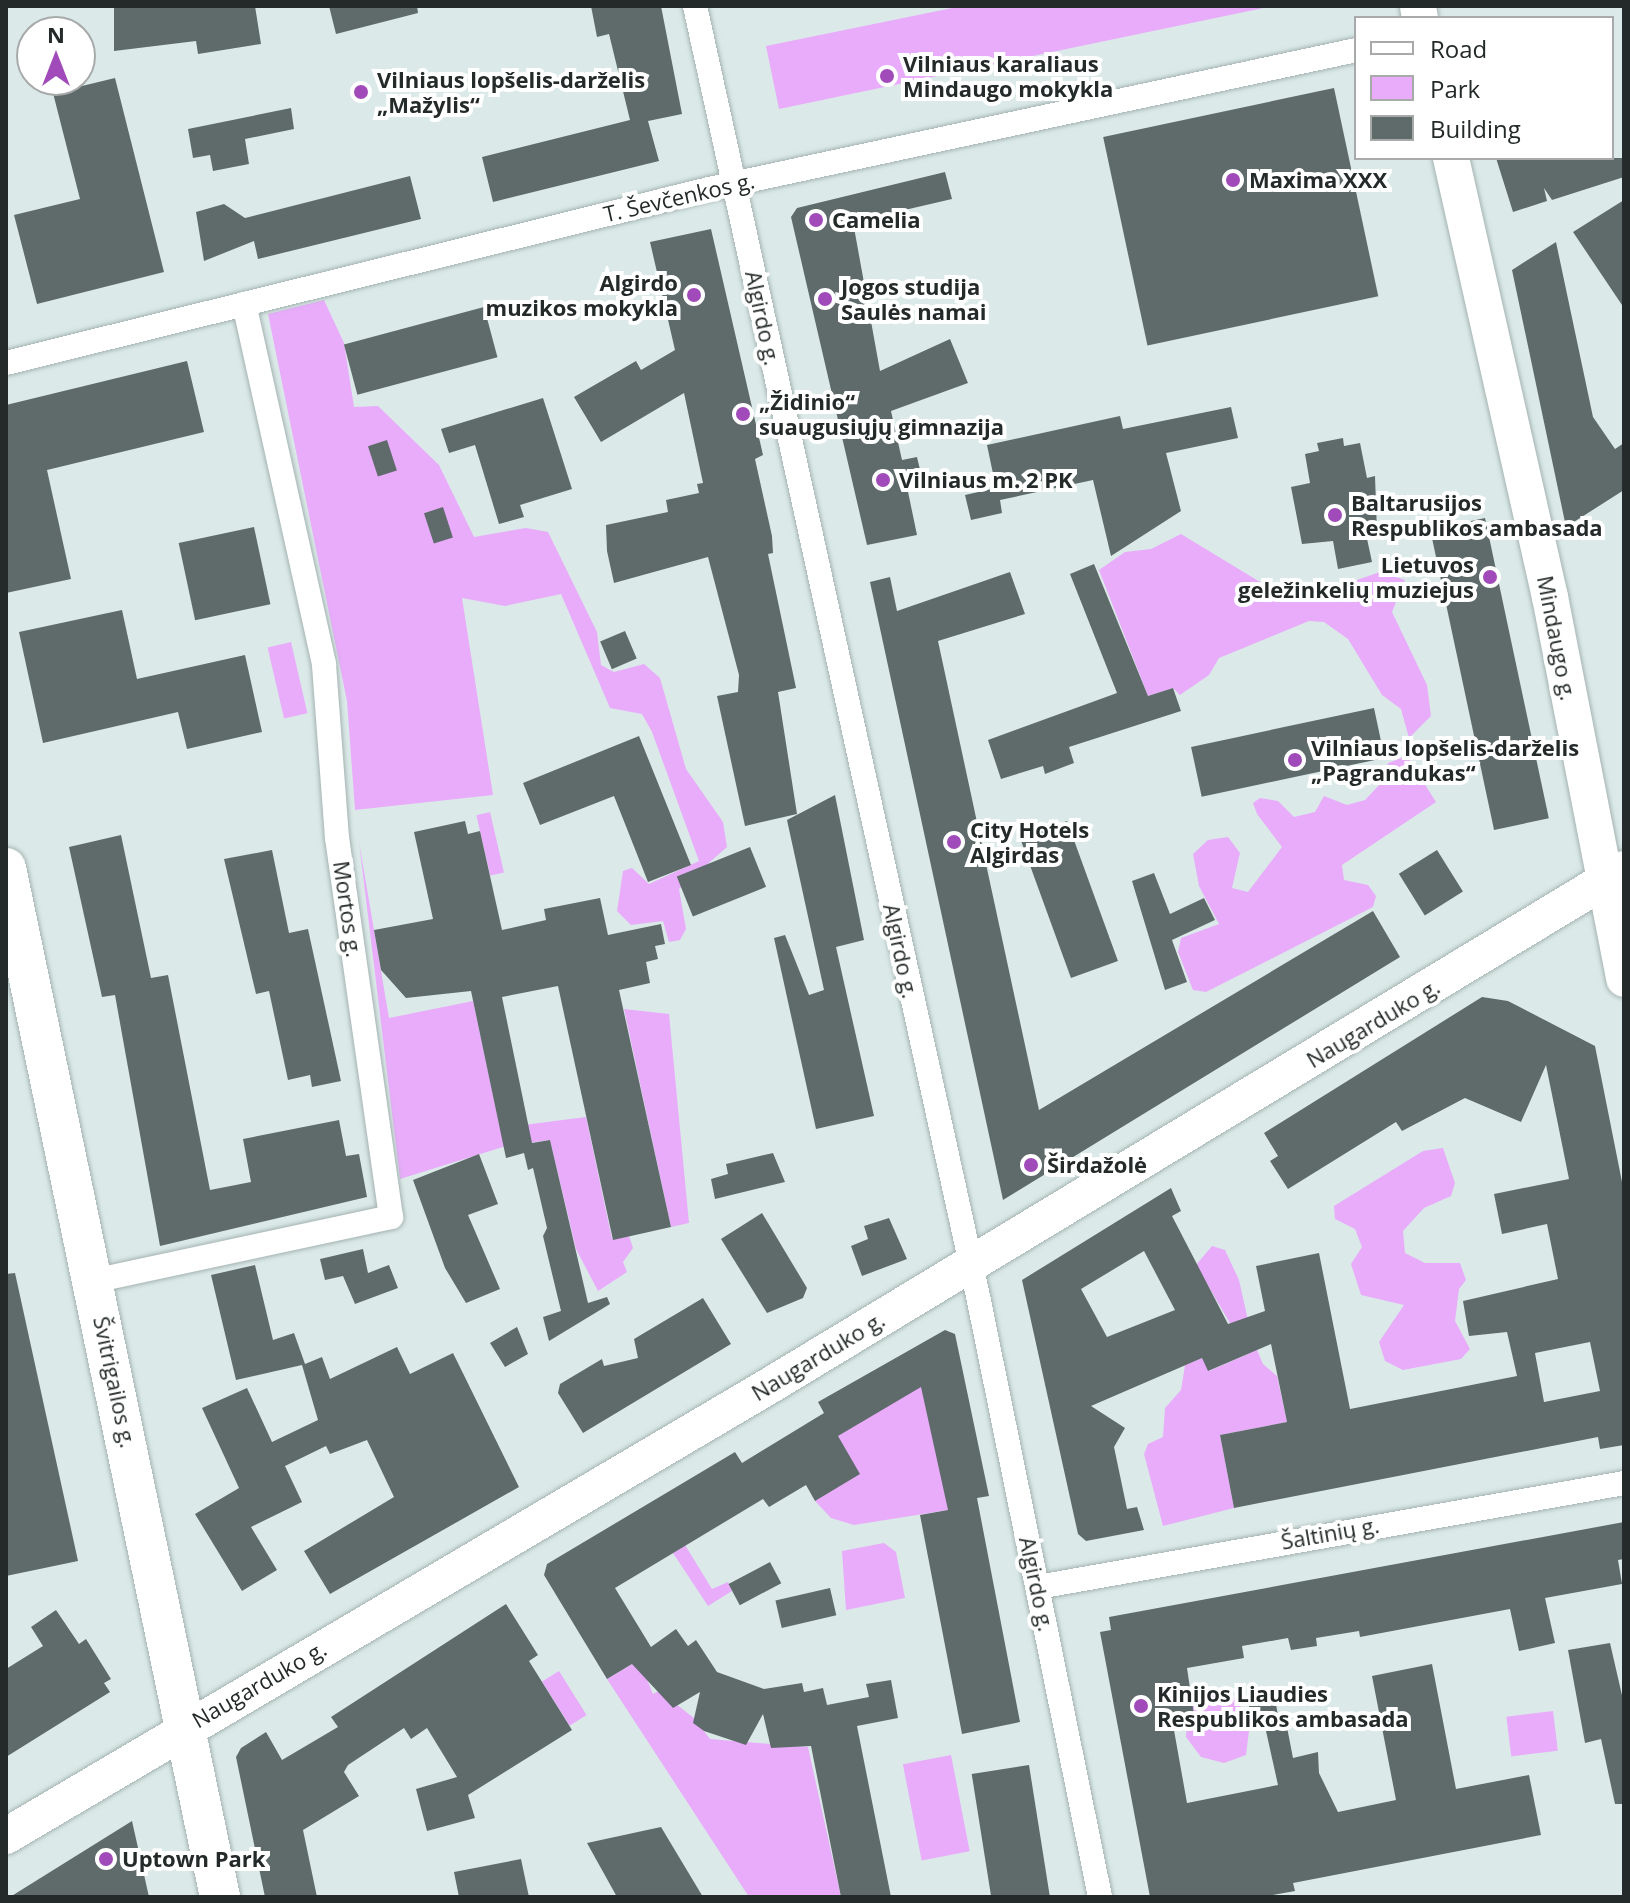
<!DOCTYPE html>
<meta charset="utf-8">
<style>
body{margin:0}
#map{position:relative;width:1630px;height:1903px;overflow:hidden;background:#dbeae8;font-family:"Open Sans",sans-serif}
div>[style]{position:absolute}
.green>*{inset:0;background:#e8acfb;transform-origin:0 0}
.building>*{inset:0;background:#5e6b6a;transform-origin:0 0}
.roads{filter:drop-shadow(0 0 2px #a4b3b1) drop-shadow(0 0 2px #a4b3b1)}
.street>*{height:24px;margin:-12px;padding:0 12px;transform-origin:12px;border-radius:12px;background:#fff}
.secondary>*{height:36px;margin:-18px;padding:0 18px;transform-origin:18px;border-radius:18px;background:#fff}
.primary>*{height:40px;margin:-20px;padding:0 20px;transform-origin:20px;border-radius:20px;background:#fff}
.dots>*{width:22px;height:22px;translate:-50% -50%;box-sizing:border-box;border:4px solid #fff;border-radius:50%}
span{translate:-50% -50%;white-space:nowrap;text-align:center;line-height:1.15;-webkit-text-stroke:8px #fff;paint-order:stroke}
.poi-label{font-size:22px;color:#242a29;font-weight:700}
.left{translate:0 -50%;text-align:left}
.right{translate:-100% -50%;text-align:right}
.street-label{font-size:22px;color:#242a29}
.frame{position:absolute;inset:0;border:8px solid #242a29;pointer-events:none}
.legend{position:absolute;left:1354px;top:16px;width:260px;height:144px;box-sizing:border-box;background:#fff;border:2px solid #a7aaa9;margin:0;padding:10px 14px;list-style:none;font-size:24px;color:#242a29}
.legend li{display:flex;align-items:center;gap:16px;height:40px}
.legend b{width:40px;border:2px solid #a7aaa9}
.north{position:absolute;left:16px;top:16px;width:80px;height:80px;box-sizing:border-box;background:#fff;border:2px solid #a7aaa9;border-radius:50%;rotate:0deg;font-size:22px;font-weight:700;line-height:32px;text-align:center;color:#242a29}
.north::after{content:'';display:block;margin:auto;width:28px;height:36px;background:#a04bb9;clip-path:polygon(50% 0,100% 100%,50% 72%,0 100%)}
</style>
<div id="map">
<div class="green">
<div style="clip-path:polygon(962px 6px,1273px 6px,779px 109px,766px 46px)"></div>
<div style="clip-path:polygon(324px 300px,344px 343px,354px 407px,378px 406px,439px 465px,474px 537px,526px 528px,548px 532px,597px 632px,601px 665px,614px 672px,644px 664px,660px 678px,686px 769px,723px 822px,727px 847px,679px 889px,686px 929px,680px 940px,669px 942px,663px 921px,631px 925px,617px 911px,623px 871px,632px 868px,649px 884px,699px 861px,652px 732px,642px 714px,610px 708px,561px 594px,505px 606px,462px 598px,493px 795px,355px 810px,347px 701px,268px 314px)"></div>
<div style="clip-path:polygon(1181px 534px,1293px 602px,1380px 572px,1405px 580px,1392px 612px,1427px 685px,1431px 716px,1409px 738px,1401px 709px,1382px 695px,1348px 639px,1324px 622px,1309px 621px,1219px 658px,1209px 675px,1180px 695px,1173px 688px,1148px 696px,1099px 570px,1125px 552px,1151px 549px)"></div>
<div style="left:291px;top:642px;width:73px;height:24px;rotate:77deg"></div>
<div style="clip-path:polygon(1407px 756px,1436px 802px,1342px 865px,1344px 880px,1368px 885px,1376px 896px,1373px 907px,1206px 992px,1193px 990px,1178px 952px,1181px 938px,1219px 924px,1199px 886px,1193px 854px,1208px 840px,1228px 837px,1240px 853px,1232px 888px,1248px 892px,1282px 847px,1257px 814px,1253px 803px,1260px 798px,1278px 801px,1294px 817px,1315px 812px,1324px 796px,1347px 805px,1365px 800px,1383px 781px,1388px 763px)"></div>
<div style="left:490px;top:812px;width:62px;height:14px;rotate:77deg"></div>
<div style="clip-path:polygon(359px 842px,389px 1018px,473px 1001px,500px 1128px,586px 1117px,612px 1239px,629px 1236px,633px 1248px,623px 1262px,627px 1272px,598px 1291px,576px 1249px,550px 1140px,506px 1146px,400px 1179px)"></div>
<div style="clip-path:polygon(624px 1009px,669px 1014px,689px 1223px,671px 1227px)"></div>
<div style="clip-path:polygon(1443px 1148px,1455px 1183px,1451px 1196px,1424px 1208px,1403px 1231px,1405px 1253px,1425px 1263px,1460px 1263px,1466px 1280px,1459px 1289px,1455px 1321px,1470px 1349px,1461px 1359px,1403px 1370px,1385px 1361px,1379px 1342px,1404px 1305px,1361px 1295px,1351px 1264px,1362px 1247px,1355px 1229px,1335px 1219px,1334px 1206px,1423px 1151px)"></div>
<div style="clip-path:polygon(1212px 1246px,1225px 1250px,1239px 1280px,1252px 1338px,1263px 1364px,1277px 1376px,1287px 1422px,1220px 1435px,1234px 1508px,1163px 1526px,1144px 1454px,1148px 1444px,1163px 1437px,1165px 1408px,1181px 1390px,1185px 1365px,1202px 1358px,1209px 1371px,1248px 1354px,1196px 1265px)"></div>
<div style="clip-path:polygon(930px 1376px,948px 1510px,854px 1525px,831px 1518px,815px 1501px,838px 1436px)"></div>
<div style="clip-path:polygon(884px 1543px,896px 1552px,905px 1598px,846px 1610px,842px 1551px)"></div>
<div style="clip-path:polygon(685px 1545px,712px 1589px,728px 1582px,732px 1591px,708px 1606px,673px 1553px)"></div>
<div style="clip-path:polygon(639px 1660px,653px 1694px,659px 1691px,694px 1718px,710px 1739px,808px 1747px,841px 1897px,749px 1897px,607px 1679px)"></div>
<div style="left:559px;top:1671px;width:52px;height:20px;rotate:58deg"></div>
<div style="clip-path:polygon(1213px 1689px,1238px 1699px,1249px 1731px,1246px 1755px,1224px 1763px,1201px 1757px,1186px 1737px,1188px 1699px)"></div>
<div style="left:1553px;top:1711px;width:40px;height:47px;rotate:83deg"></div>
<div style="left:951px;top:1755px;width:98px;height:49px;rotate:79deg"></div>
</div>
<div class="building">
<div style="clip-path:polygon(114px 6px,255px 6px,261px 44px,198px 54px,196px 41px,114px 51px)"></div>
<div style="clip-path:polygon(329px 6px,417px 6px,418px 13px,336px 34px)"></div>
<div style="clip-path:polygon(591px 6px,661px 6px,682px 114px,648px 121px,659px 161px,493px 202px,482px 157px,630px 120px,609px 34px,597px 37px)"></div>
<div style="clip-path:polygon(115px 78px,164px 272px,37px 304px,14px 215px,80px 199px,53px 93px)"></div>
<div style="left:1334px;top:88px;width:213px;height:236px;rotate:78deg"></div>
<div style="clip-path:polygon(291px 108px,294px 129px,245px 139px,249px 164px,213px 171px,210px 155px,193px 158px,188px 129px)"></div>
<div style="clip-path:polygon(1496px 158px,1624px 158px,1624px 177px,1552px 200px,1544px 188px,1547px 201px,1513px 212px)"></div>
<div style="clip-path:polygon(945px 172px,952px 199px,853px 222px,880px 371px,950px 339px,968px 383px,891px 411px,902px 460px,917px 457px,922px 478px,906px 482px,917px 535px,867px 545px,791px 217px,797px 208px)"></div>
<div style="clip-path:polygon(410px 176px,421px 219px,258px 259px,254px 241px,204px 261px,196px 212px,224px 204px,245px 218px)"></div>
<div style="clip-path:polygon(1624px 200px,1624px 308px,1573px 232px)"></div>
<div style="clip-path:polygon(711px 229px,763px 455px,755px 459px,772px 536px,773px 553px,768px 554px,796px 688px,778px 692px,797px 814px,745px 826px,717px 696px,738px 692px,739px 675px,708px 557px,614px 583px,607px 551px,606px 525px,668px 512px,666px 500px,699px 493px,697px 484px,703px 483px,684px 393px,601px 442px,574px 397px,636px 361px,641px 370px,675px 350px,650px 242px)"></div>
<div style="clip-path:polygon(1556px 242px,1593px 417px,1615px 449px,1624px 443px,1624px 490px,1566px 527px,1512px 270px)"></div>
<div style="left:484px;top:307px;width:52px;height:145px;rotate:75deg"></div>
<div style="clip-path:polygon(187px 361px,204px 432px,47px 470px,71px 579px,6px 593px,6px 405px)"></div>
<div style="clip-path:polygon(543px 398px,572px 489px,520px 505px,524px 517px,499px 524px,475px 445px,449px 453px,441px 429px)"></div>
<div style="clip-path:polygon(1231px 407px,1238px 438px,1166px 453px,1181px 511px,1111px 556px,1093px 480px,1000px 500px,1002px 513px,971px 520px,965px 495px,996px 488px,987px 445px,1120px 416px,1123px 429px)"></div>
<div style="clip-path:polygon(1343px 438px,1344px 446px,1360px 443px,1367px 478px,1375px 476px,1377px 532px,1366px 534px,1372px 562px,1338px 569px,1333px 541px,1302px 544px,1291px 487px,1310px 483px,1305px 454px,1319px 451px,1317px 443px)"></div>
<div style="left:387px;top:440px;width:32px;height:20px;rotate:72deg"></div>
<div style="left:443px;top:507px;width:32px;height:20px;rotate:72deg"></div>
<div style="left:1485px;top:518px;width:307px;height:56px;rotate:78deg"></div>
<div style="left:254px;top:527px;width:79px;height:77px;rotate:78deg"></div>
<div style="clip-path:polygon(1094px 564px,1148px 696px,1173px 688px,1181px 711px,1069px 747px,1074px 763px,1045px 774px,1043px 766px,1001px 779px,988px 740px,1117px 693px,1070px 574px)"></div>
<div style="clip-path:polygon(1010px 572px,1025px 614px,938px 641px,1039px 1110px,1373px 911px,1400px 957px,1003px 1200px,870px 582px,890px 577px,897px 611px)"></div>
<div style="clip-path:polygon(122px 610px,137px 679px,245px 655px,262px 732px,187px 749px,178px 712px,43px 743px,19px 632px)"></div>
<div style="left:625px;top:631px;width:30px;height:27px;rotate:67deg"></div>
<div style="left:1374px;top:708px;width:51px;height:187px;rotate:78deg"></div>
<div style="clip-path:polygon(639px 736px,691px 865px,648px 882px,614px 796px,540px 825px,523px 783px)"></div>
<div style="clip-path:polygon(835px 795px,864px 940px,836px 947px,874px 1116px,816px 1129px,774px 938px,785px 935px,809px 995px,824px 990px,787px 820px)"></div>
<div style="clip-path:polygon(465px 821px,468px 834px,480px 831px,502px 930px,546px 920px,544px 909px,600px 898px,608px 935px,661px 924px,665px 944px,655px 946px,658px 959px,646px 962px,650px 983px,619px 990px,671px 1227px,613px 1240px,558px 986px,502px 997px,532px 1143px,550px 1140px,588px 1303px,607px 1297px,610px 1304px,549px 1341px,543px 1317px,561px 1311px,543px 1236px,547px 1228px,533px 1168px,528px 1170px,524px 1153px,506px 1158px,471px 991px,406px 998px,381px 970px,374px 930px,433px 919px,414px 832px)"></div>
<div style="left:1067px;top:821px;width:149px;height:50px;rotate:70deg"></div>
<div style="clip-path:polygon(121px 835px,151px 978px,168px 975px,210px 1190px,251px 1182px,243px 1139px,339px 1120px,346px 1156px,359px 1154px,367px 1197px,160px 1246px,115px 995px,102px 997px,69px 847px)"></div>
<div style="left:750px;top:847px;width:43px;height:79px;rotate:68deg"></div>
<div style="clip-path:polygon(272px 850px,289px 933px,308px 929px,341px 1081px,312px 1087px,310px 1075px,288px 1080px,269px 991px,256px 994px,224px 859px)"></div>
<div style="left:1437px;top:850px;width:49px;height:45px;rotate:58deg"></div>
<div style="clip-path:polygon(1154px 873px,1170px 914px,1204px 898px,1215px 920px,1172px 940px,1187px 982px,1165px 990px,1132px 881px)"></div>
<div style="clip-path:polygon(evenodd,1482px 997px,1508px 1001px,1595px 1046px,1624px 1192px,1624px 1445px,1600px 1449px,1598px 1437px,1234px 1508px,1220px 1435px,1287px 1422px,1271px 1344px,1208px 1371px,1202px 1358px,1091px 1406px,1125px 1428px,1114px 1447px,1127px 1509px,1137px 1507px,1144px 1530px,1086px 1541px,1078px 1534px,1022px 1280px,1171px 1188px,1181px 1211px,1172px 1216px,1228px 1324px,1265px 1311px,1256px 1266px,1319px 1253px,1350px 1409px,1517px 1376px,1507px 1332px,1469px 1336px,1463px 1301px,1558px 1279px,1547px 1224px,1502px 1234px,1494px 1194px,1569px 1179px,1546px 1065px,1521px 1122px,1465px 1098px,1402px 1131px,1396px 1122px,1288px 1189px,1270px 1161px,1278px 1156px,1264px 1133px,1482px 997px,1144px 1251px,1175px 1310px,1107px 1337px,1081px 1289px,1144px 1251px,1482px 997px,1590px 1342px,1600px 1391px,1544px 1402px,1535px 1353px,1590px 1342px)"></div>
<div style="clip-path:polygon(773px 1153px,785px 1182px,715px 1199px,711px 1179px,728px 1174px,726px 1164px)"></div>
<div style="clip-path:polygon(479px 1154px,498px 1204px,468px 1215px,500px 1289px,466px 1303px,445px 1268px,413px 1180px)"></div>
<div style="clip-path:polygon(762px 1213px,807px 1288px,803px 1298px,767px 1313px,721px 1239px)"></div>
<div style="clip-path:polygon(889px 1218px,907px 1259px,862px 1276px,851px 1246px,868px 1239px,864px 1226px)"></div>
<div style="clip-path:polygon(363px 1249px,368px 1273px,389px 1265px,398px 1288px,355px 1304px,343px 1276px,325px 1280px,320px 1259px)"></div>
<div style="clip-path:polygon(255px 1265px,273px 1340px,294px 1333px,305px 1364px,322px 1357px,330px 1379px,397px 1347px,410px 1374px,453px 1353px,519px 1487px,330px 1594px,304px 1551px,394px 1497px,367px 1440px,330px 1454px,326px 1446px,285px 1466px,302px 1502px,251px 1527px,277px 1570px,242px 1591px,195px 1514px,239px 1488px,202px 1408px,247px 1388px,272px 1442px,318px 1420px,302px 1365px,236px 1380px,211px 1275px)"></div>
<div style="clip-path:polygon(15px 1273px,78px 1561px,6px 1576px,6px 1274px)"></div>
<div style="clip-path:polygon(703px 1298px,731px 1344px,583px 1433px,558px 1393px,560px 1384px,602px 1359px,604px 1366px,638px 1358px,634px 1339px)"></div>
<div style="clip-path:polygon(517px 1327px,528px 1354px,505px 1367px,490px 1343px)"></div>
<div style="clip-path:polygon(945px 1330px,955px 1334px,989px 1496px,977px 1498px,1020px 1722px,962px 1734px,920px 1515px,948px 1510px,921px 1387px,838px 1436px,860px 1474px,815px 1501px,806px 1485px,769px 1507px,763px 1499px,615px 1588px,651px 1647px,676px 1629px,688px 1646px,696px 1640px,717px 1672px,764px 1689px,802px 1683px,804px 1692px,823px 1688px,827px 1705px,869px 1697px,866px 1684px,891px 1680px,898px 1718px,857px 1726px,891px 1897px,841px 1897px,811px 1746px,771px 1748px,763px 1714px,746px 1745px,704px 1731px,693px 1723px,700px 1692px,673px 1708px,632px 1664px,607px 1679px,544px 1575px,547px 1564px,735px 1452px,742px 1463px,824px 1413px,818px 1402px)"></div>
<div style="clip-path:polygon(1624px 1522px,1624px 1559px,1618px 1560px,1622px 1584px,1545px 1598px,1555px 1643px,1519px 1651px,1510px 1609px,1360px 1637px,1359px 1631px,1316px 1638px,1317px 1646px,1291px 1650px,1288px 1638px,1242px 1646px,1244px 1658px,1187px 1668px,1194px 1715px,1172px 1719px,1187px 1803px,1278px 1785px,1266px 1731px,1286px 1722px,1293px 1758px,1318px 1752px,1319px 1773px,1338px 1812px,1396px 1800px,1372px 1676px,1432px 1664px,1456px 1789px,1529px 1775px,1541px 1835px,1293px 1883px,1295px 1891px,1261px 1897px,1150px 1897px,1100px 1632px,1111px 1630px,1109px 1617px)"></div>
<div style="left:770px;top:1562px;width:24px;height:47px;rotate:62deg"></div>
<div style="left:830px;top:1588px;width:28px;height:56px;rotate:77deg"></div>
<div style="clip-path:polygon(506px 1604px,538px 1655px,529px 1661px,572px 1730px,468px 1795px,475px 1818px,427px 1831px,416px 1789px,457px 1777px,427px 1728px,411px 1739px,404px 1728px,348px 1765px,344px 1772px,359px 1796px,303px 1830px,317px 1897px,265px 1897px,236px 1757px,241px 1748px,266px 1732px,282px 1760px,338px 1727px,331px 1717px)"></div>
<div style="clip-path:polygon(56px 1610px,79px 1644px,86px 1639px,111px 1679px,104px 1683px,110px 1692px,6px 1757px,6px 1669px,43px 1646px,31px 1627px)"></div>
<div style="clip-path:polygon(1610px 1643px,1624px 1704px,1624px 1804px,1615px 1804px,1601px 1739px,1585px 1743px,1568px 1650px)"></div>
<div style="left:1274px;top:1691px;width:24px;height:27px;rotate:81deg"></div>
<div style="left:1029px;top:1765px;width:134px;height:58px;rotate:81deg"></div>
<div style="clip-path:polygon(132px 1821px,149px 1897px,10px 1897px)"></div>
<div style="clip-path:polygon(661px 1827px,703px 1897px,617px 1897px,587px 1843px)"></div>
<div style="clip-path:polygon(521px 1859px,529px 1897px,459px 1897px,454px 1872px)"></div>
</div>
<div class="roads">
<div class="street">
<div style="left:695px;top:6px;width:1326px;rotate:77.63deg"></div>
<div style="left:979px;top:1301px;width:608px;rotate:78.52deg"></div>
<div style="left:6px;top:363px;width:724px;rotate:-13.9deg"></div>
<div style="left:709px;top:189px;width:662px;rotate:-12.12deg"></div>
<div style="left:93px;top:1281px;width:305px;rotate:-12.1deg"></div>
<div style="left:391px;top:1217px;width:383px;rotate:-98.1deg"></div>
<div style="left:337px;top:838px;width:174px;rotate:-94.3deg"></div>
<div style="left:324px;top:664px;width:369px;rotate:-102.5deg"></div>
<div style="left:1038px;top:1587px;width:595px;rotate:-10.06deg"></div>
</div>
<div class="secondary">
<div style="left:1418px;top:6px;width:12px;rotate:81deg"></div>
<div style="left:1451px;top:158px;width:450px;rotate:77.3deg"></div>
<div style="left:1550px;top:597px;width:389px;rotate:79deg"></div>
<div style="left:6px;top:1836px;width:892px;rotate:-30.53deg"></div>
<div style="left:774px;top:1383px;width:993px;rotate:-31.16deg"></div>
</div>
<div class="primary">
<div style="left:6px;top:868px;width:1051px;rotate:78.25deg"></div>
</div>
</div>
<div class="dots">
<div style="left:887px;top:76px;background:#a04bb9"></div>
<div style="left:361px;top:92px;background:#a04bb9"></div>
<div style="left:1233px;top:180px;background:#a04bb9"></div>
<div style="left:816px;top:220px;background:#a04bb9"></div>
<div style="left:694px;top:295px;background:#a04bb9"></div>
<div style="left:825px;top:299px;background:#a04bb9"></div>
<div style="left:743px;top:414px;background:#a04bb9"></div>
<div style="left:883px;top:480px;background:#a04bb9"></div>
<div style="left:1335px;top:515px;background:#a04bb9"></div>
<div style="left:1490px;top:577px;background:#a04bb9"></div>
<div style="left:1295px;top:760px;background:#a04bb9"></div>
<div style="left:954px;top:842px;background:#a04bb9"></div>
<div style="left:1031px;top:1165px;background:#a04bb9"></div>
<div style="left:1141px;top:1706px;background:#a04bb9"></div>
<div style="left:106px;top:1859px;background:#a04bb9"></div>
</div>
<div class="poi-label">
<span class="left" style="left:903px;top:76px">Vilniaus karaliaus<br>Mindaugo mokykla</span>
<span class="left" style="left:377px;top:92px">Vilniaus lopšelis-darželis<br>„Mažylis“</span>
<span class="left" style="left:1249px;top:180px">Maxima XXX</span>
<span class="left" style="left:832px;top:220px">Camelia</span>
<span class="right" style="left:678px;top:295px">Algirdo<br>muzikos mokykla</span>
<span class="left" style="left:841px;top:299px">Jogos studija<br>Saulės namai</span>
<span class="left" style="left:759px;top:414px">„Židinio“<br>suaugusiųjų gimnazija</span>
<span class="left" style="left:899px;top:480px">Vilniaus m. 2 PK</span>
<span class="left" style="left:1351px;top:515px">Baltarusijos<br>Respublikos ambasada</span>
<span class="right" style="left:1474px;top:577px">Lietuvos<br>geležinkelių muziejus</span>
<span class="left" style="left:1311px;top:760px">Vilniaus lopšelis-darželis<br>„Pagrandukas“</span>
<span class="left" style="left:970px;top:842px">City Hotels<br>Algirdas</span>
<span class="left" style="left:1047px;top:1165px">Širdažolė</span>
<span class="left" style="left:1157px;top:1706px">Kinijos Liaudies<br>Respublikos ambasada</span>
<span class="left" style="left:122px;top:1859px">Uptown Park</span>
</div>
<div class="street-label">
<span style="left:679px;top:197px;rotate:-13deg">T. Ševčenkos g.</span>
<span style="left:763px;top:318px;rotate:78deg">Algirdo g.</span>
<span style="left:1557px;top:638px;rotate:79deg">Mindaugo g.</span>
<span style="left:348px;top:909px;rotate:82deg">Mortos g.</span>
<span style="left:901px;top:951px;rotate:78deg">Algirdo g.</span>
<span style="left:1373px;top:1023px;rotate:-31deg">Naugarduko g.</span>
<span style="left:818px;top:1356px;rotate:-31deg">Naugarduko g.</span>
<span style="left:115px;top:1382px;rotate:78deg">Švitrigailos g.</span>
<span style="left:1330px;top:1533px;rotate:-10deg">Šaltinių g.</span>
<span style="left:1037px;top:1584px;rotate:78deg">Algirdo g.</span>
<span style="left:259px;top:1684px;rotate:-30deg">Naugarduko g.</span>
</div>
<div class="frame"></div>
<ul class="legend">
<li><b style="height:10px;background:#fff"></b>Road</li>
<li><b style="height:22px;background:#e8acfb"></b>Park</li>
<li><b style="height:22px;background:#5e6b6a"></b>Building</li>
</ul>
<div class="north">N</div>
</div>
